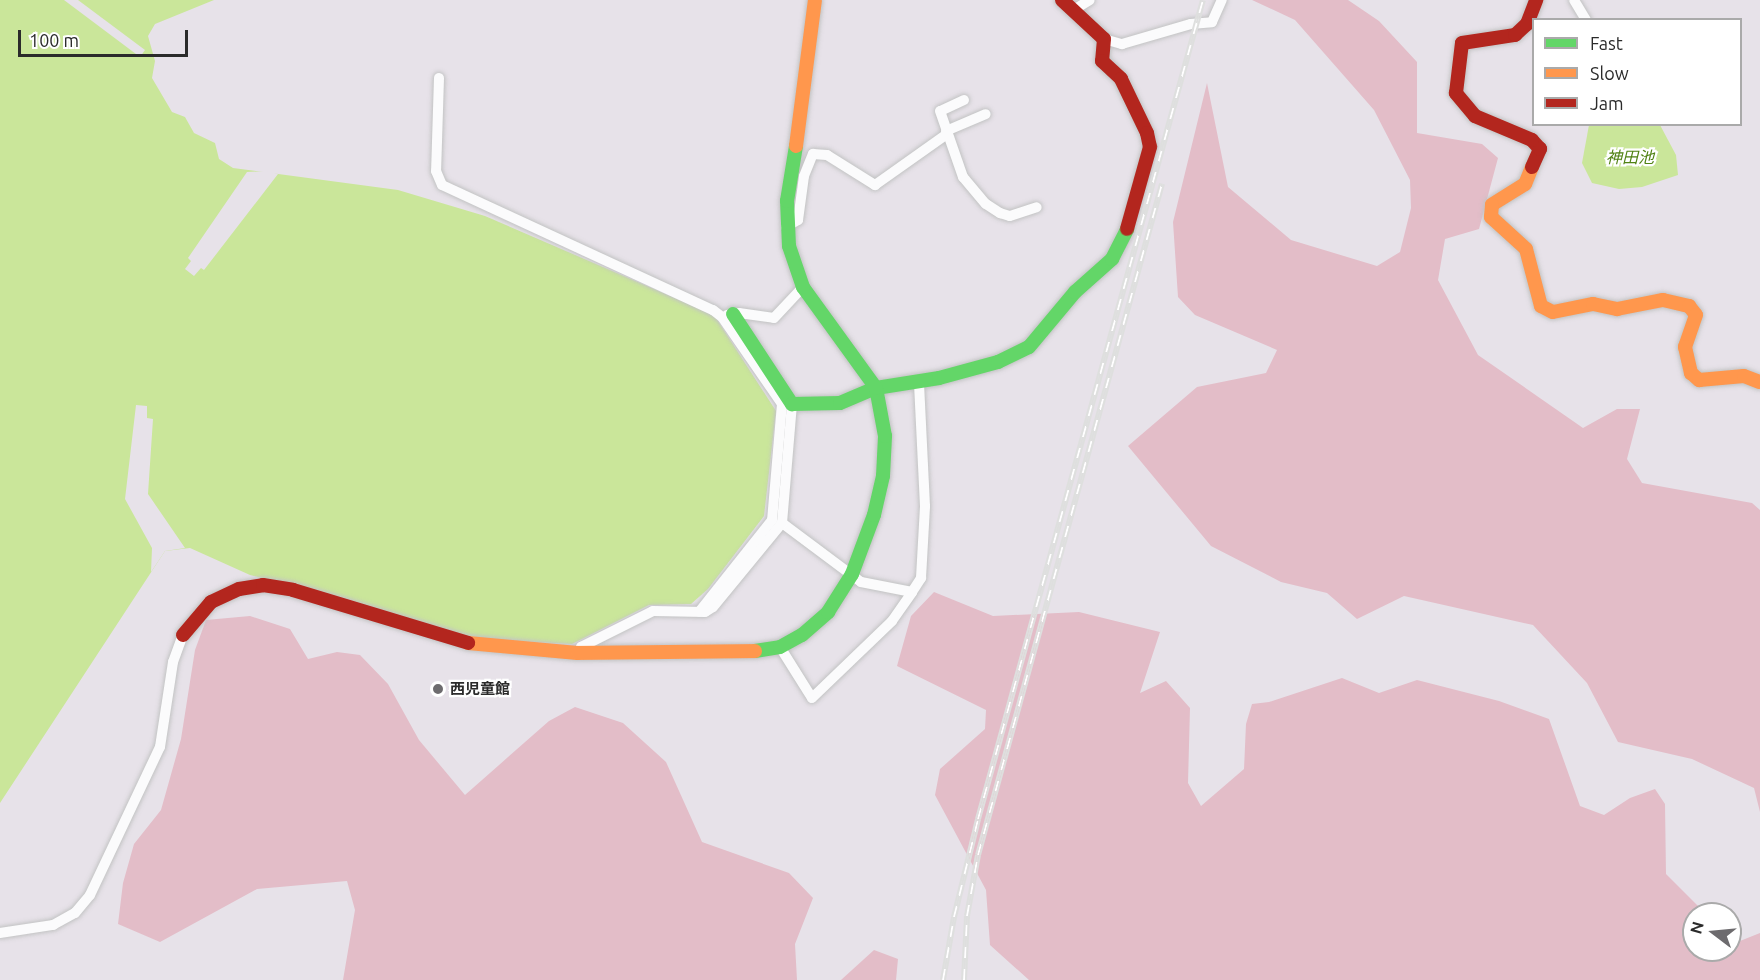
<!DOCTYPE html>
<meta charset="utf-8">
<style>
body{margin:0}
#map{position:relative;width:1760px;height:980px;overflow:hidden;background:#e7e2e9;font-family:Ubuntu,"Noto Sans JP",sans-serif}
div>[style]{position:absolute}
.green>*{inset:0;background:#e3bdc8}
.water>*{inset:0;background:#cae69a}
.pier>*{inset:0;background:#e7e2e9}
.roads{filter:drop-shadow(0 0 2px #c2c3c3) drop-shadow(0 0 2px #c2c3c3)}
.street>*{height:10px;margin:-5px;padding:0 5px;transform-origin:5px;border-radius:5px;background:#fbfbfc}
.fast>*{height:14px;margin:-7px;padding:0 7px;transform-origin:7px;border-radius:7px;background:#63d668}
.slow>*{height:14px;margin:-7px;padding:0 7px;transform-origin:7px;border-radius:7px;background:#ff974d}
.jam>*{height:14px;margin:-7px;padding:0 7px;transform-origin:7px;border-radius:7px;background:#b3261e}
.rail>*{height:6px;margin-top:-3px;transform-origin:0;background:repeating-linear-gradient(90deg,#fff 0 11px,#dedfde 0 22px);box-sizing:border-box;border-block:2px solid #dedfde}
.dots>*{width:16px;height:16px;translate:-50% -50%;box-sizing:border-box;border:3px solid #fff;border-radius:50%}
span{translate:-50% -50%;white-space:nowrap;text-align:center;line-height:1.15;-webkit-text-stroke:4.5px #fff;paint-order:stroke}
.poi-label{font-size:15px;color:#2b2b2b;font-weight:700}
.left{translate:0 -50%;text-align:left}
.water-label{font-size:16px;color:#508214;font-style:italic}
.legend{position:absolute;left:1532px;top:18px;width:210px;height:108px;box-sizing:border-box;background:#fff;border:2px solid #aaa;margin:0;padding:8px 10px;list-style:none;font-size:18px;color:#2b2b2b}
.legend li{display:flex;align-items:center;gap:12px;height:30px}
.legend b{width:30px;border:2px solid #aaa}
.north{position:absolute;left:1682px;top:902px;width:60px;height:60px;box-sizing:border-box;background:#fff;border:2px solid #aaa;border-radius:50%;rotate:286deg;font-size:16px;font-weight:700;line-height:24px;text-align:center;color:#2b2b2b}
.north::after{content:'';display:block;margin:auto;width:21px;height:27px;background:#6d6b6e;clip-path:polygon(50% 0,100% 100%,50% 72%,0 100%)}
.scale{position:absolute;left:18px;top:30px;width:170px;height:27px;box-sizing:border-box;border:3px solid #2b2b2b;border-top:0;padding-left:8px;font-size:18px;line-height:21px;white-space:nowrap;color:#2b2b2b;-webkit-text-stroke:4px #fff;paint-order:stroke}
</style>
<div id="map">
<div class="green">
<div style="clip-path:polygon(1252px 0,1348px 0,1379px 21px,1417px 62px,1417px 133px,1482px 144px,1498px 158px,1479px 229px,1445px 239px,1438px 280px,1478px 355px,1583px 428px,1617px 409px,1640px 409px,1627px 459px,1642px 483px,1752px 503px,1760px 510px,1760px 812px,1754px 788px,1692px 759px,1618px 742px,1587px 683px,1533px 625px,1404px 596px,1357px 619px,1327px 593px,1281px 582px,1211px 546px,1128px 446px,1197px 387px,1266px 373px,1277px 350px,1195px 315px,1178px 297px,1173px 222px,1207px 83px,1228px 187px,1291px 240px,1377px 266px,1400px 252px,1411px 208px,1410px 180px,1374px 110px,1295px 20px)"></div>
<div style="clip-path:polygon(934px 592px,993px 616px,1079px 612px,1160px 632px,1140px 693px,1166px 681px,1190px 708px,1188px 783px,1201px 806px,1244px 769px,1246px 724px,1252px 704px,1269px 702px,1342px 678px,1379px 693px,1417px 680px,1499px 701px,1549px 719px,1580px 806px,1604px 815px,1630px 798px,1655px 789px,1665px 804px,1666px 874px,1706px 914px,1694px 914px,1694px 950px,1730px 950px,1730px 938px,1735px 943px,1760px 933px,1760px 980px,1029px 980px,990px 945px,986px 890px,935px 795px,940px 769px,985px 729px,986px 710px,897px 666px,911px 616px)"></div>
<div style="clip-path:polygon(250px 616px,290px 629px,308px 659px,337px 652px,360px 655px,388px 684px,419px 740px,465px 795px,549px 721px,575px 707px,623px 723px,666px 762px,702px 842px,789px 873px,813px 898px,795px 944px,797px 980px,343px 980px,355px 910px,347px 881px,257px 889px,160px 942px,118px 924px,123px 883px,134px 844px,161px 810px,181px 739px,195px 650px,206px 620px)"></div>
<div style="clip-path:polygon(874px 950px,898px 959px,896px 980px,841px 980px)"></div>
</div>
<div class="water">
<div style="clip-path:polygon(0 0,214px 0,155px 24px,148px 36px,155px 61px,152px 78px,172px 112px,185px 117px,194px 133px,215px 143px,219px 159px,233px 168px,398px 190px,485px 216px,714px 315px,776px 411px,764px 516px,708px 589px,691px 604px,649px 605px,572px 644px,478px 639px,441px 631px,345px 598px,250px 575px,190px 548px,165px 551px,0 803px)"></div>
<div style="clip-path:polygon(1589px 125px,1660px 125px,1676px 155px,1678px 175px,1642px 187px,1619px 189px,1592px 183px,1582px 163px)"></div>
</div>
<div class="pier">
<div style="clip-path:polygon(64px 0,78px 0,145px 50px,140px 57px)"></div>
<div style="clip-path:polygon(267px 171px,278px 174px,204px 270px,201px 268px,194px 276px,185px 269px,191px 261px,188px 258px,247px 172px)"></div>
<div style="clip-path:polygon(136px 405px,147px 406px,147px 418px,153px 419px,148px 494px,185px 548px,165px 551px,151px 572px,152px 548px,125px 499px)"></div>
</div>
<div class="roads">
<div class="street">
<div style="left:1574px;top:0;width:23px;rotate:59deg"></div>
<div style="left:1075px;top:9px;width:17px;rotate:-31deg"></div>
<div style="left:1104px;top:39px;width:19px;rotate:16deg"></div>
<div style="left:1122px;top:44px;width:72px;rotate:-16.2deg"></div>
<div style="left:1191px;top:24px;width:21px;rotate:-5deg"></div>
<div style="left:1212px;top:22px;width:24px;rotate:-66deg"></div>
<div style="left:439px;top:78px;width:93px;rotate:91.8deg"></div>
<div style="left:436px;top:171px;width:15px;rotate:67deg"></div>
<div style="left:442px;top:185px;width:298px;rotate:24.8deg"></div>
<div style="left:713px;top:310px;width:11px;rotate:38deg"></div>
<div style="left:722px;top:317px;width:106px;rotate:55.4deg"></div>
<div style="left:782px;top:404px;width:116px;rotate:94.9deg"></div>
<div style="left:772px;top:520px;width:117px;rotate:128.4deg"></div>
<div style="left:964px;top:100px;width:26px;rotate:155deg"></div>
<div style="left:940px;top:111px;width:70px;rotate:70.8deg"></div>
<div style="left:963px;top:177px;width:35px;rotate:50deg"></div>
<div style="left:986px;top:204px;width:17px;rotate:33deg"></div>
<div style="left:1000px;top:213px;width:10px;rotate:17deg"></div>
<div style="left:1010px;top:216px;width:28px;rotate:-18deg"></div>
<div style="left:946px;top:131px;width:43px;rotate:-23deg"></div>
<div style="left:786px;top:227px;width:14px;rotate:-30deg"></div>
<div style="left:798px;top:220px;width:44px;rotate:-82.2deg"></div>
<div style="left:804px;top:176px;width:24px;rotate:-68deg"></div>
<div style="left:813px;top:154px;width:14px;rotate:4deg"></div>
<div style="left:827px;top:155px;width:57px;rotate:32deg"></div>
<div style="left:875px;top:185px;width:88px;rotate:-35.3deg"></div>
<div style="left:727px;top:315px;width:12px;rotate:-9deg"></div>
<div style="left:739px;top:313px;width:35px;rotate:8deg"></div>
<div style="left:774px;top:318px;width:42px;rotate:-46.9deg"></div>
<div style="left:912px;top:592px;width:17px;rotate:-57deg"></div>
<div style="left:921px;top:578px;width:72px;rotate:-86.8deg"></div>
<div style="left:925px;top:506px;width:124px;rotate:-92.8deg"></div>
<div style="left:780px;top:647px;width:60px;rotate:57.9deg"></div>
<div style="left:812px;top:698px;width:111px;rotate:-43.9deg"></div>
<div style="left:892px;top:621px;width:35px;rotate:-55deg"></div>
<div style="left:912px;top:592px;width:52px;rotate:-168.9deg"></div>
<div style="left:861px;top:582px;width:99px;rotate:-143.2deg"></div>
<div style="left:578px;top:653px;width:7px;rotate:-63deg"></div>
<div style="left:581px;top:647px;width:80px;rotate:-26.6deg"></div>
<div style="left:653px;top:611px;width:52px;rotate:1.1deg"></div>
<div style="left:705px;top:612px;width:9px;rotate:-32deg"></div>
<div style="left:713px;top:607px;width:109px;rotate:-50.6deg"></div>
<div style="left:782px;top:523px;width:119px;rotate:-85.2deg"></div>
<div style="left:0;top:933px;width:54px;rotate:-8.6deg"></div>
<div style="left:53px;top:925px;width:25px;rotate:-29deg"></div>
<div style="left:75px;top:913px;width:23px;rotate:-50deg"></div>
<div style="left:90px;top:895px;width:164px;rotate:-64.7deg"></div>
<div style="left:160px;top:747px;width:86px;rotate:-81.3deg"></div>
<div style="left:173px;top:662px;width:29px;rotate:-70deg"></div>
</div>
<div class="fast">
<div style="left:733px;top:314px;width:108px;rotate:56.8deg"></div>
<div style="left:792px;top:404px;width:48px;rotate:-1.2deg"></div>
<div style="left:840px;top:403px;width:39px;rotate:-23deg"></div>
<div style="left:876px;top:388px;width:64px;rotate:-9deg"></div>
<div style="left:939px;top:378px;width:61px;rotate:-15.2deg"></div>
<div style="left:998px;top:362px;width:34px;rotate:-26deg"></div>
<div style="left:1029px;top:347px;width:72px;rotate:-50.1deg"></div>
<div style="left:1075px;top:292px;width:50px;rotate:-41.7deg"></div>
<div style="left:1112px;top:259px;width:34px;rotate:-63deg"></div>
<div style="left:755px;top:651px;width:25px;rotate:-9deg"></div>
<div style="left:780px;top:647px;width:25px;rotate:-29deg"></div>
<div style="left:802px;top:635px;width:35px;rotate:-41deg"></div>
<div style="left:828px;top:612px;width:45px;rotate:-57.7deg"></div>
<div style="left:852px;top:574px;width:63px;rotate:-69.6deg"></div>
<div style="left:874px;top:515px;width:40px;rotate:-77deg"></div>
<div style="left:883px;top:476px;width:40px;rotate:-87.1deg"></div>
<div style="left:885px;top:436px;width:49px;rotate:-100.6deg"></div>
<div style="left:876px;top:388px;width:125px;rotate:-125.9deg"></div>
<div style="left:803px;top:287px;width:43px;rotate:-108.9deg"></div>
<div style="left:789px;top:246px;width:45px;rotate:-92.5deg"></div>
<div style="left:787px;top:201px;width:56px;rotate:-80.7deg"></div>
</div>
<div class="slow">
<div style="left:796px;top:146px;width:147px;rotate:-82.6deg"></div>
<div style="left:1532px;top:167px;width:18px;rotate:112deg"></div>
<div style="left:1525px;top:184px;width:39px;rotate:148deg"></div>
<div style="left:1492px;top:205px;width:12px;rotate:95deg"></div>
<div style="left:1491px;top:217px;width:47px;rotate:42.4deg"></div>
<div style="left:1526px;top:249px;width:59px;rotate:75.3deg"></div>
<div style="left:1541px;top:306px;width:13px;rotate:27deg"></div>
<div style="left:1553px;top:312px;width:41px;rotate:-11.3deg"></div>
<div style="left:1593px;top:304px;width:25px;rotate:12deg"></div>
<div style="left:1617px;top:309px;width:47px;rotate:-11.1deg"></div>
<div style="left:1663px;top:300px;width:27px;rotate:13deg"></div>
<div style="left:1689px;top:306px;width:11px;rotate:52deg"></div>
<div style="left:1696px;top:315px;width:34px;rotate:109deg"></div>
<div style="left:1685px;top:347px;width:27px;rotate:77deg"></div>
<div style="left:1691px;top:373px;width:11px;rotate:41deg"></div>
<div style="left:1699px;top:380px;width:45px;rotate:-5.1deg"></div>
<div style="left:1744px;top:376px;width:17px;rotate:21deg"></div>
<div style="left:468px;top:643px;width:110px;rotate:5.2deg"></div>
<div style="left:578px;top:653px;width:177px;rotate:-0.6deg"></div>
</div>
<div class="jam">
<div style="left:1062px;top:0;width:57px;rotate:42.9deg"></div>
<div style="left:1104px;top:39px;width:22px;rotate:95deg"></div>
<div style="left:1102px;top:61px;width:26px;rotate:43deg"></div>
<div style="left:1121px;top:79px;width:60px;rotate:64.3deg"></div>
<div style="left:1147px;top:133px;width:14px;rotate:78deg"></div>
<div style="left:1150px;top:147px;width:85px;rotate:105.7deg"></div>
<div style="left:1532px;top:167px;width:20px;rotate:-66deg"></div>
<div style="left:1540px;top:149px;width:12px;rotate:-132deg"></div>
<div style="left:1532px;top:140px;width:62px;rotate:-157.2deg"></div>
<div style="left:1475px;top:116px;width:30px;rotate:-130deg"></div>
<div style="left:1456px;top:93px;width:50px;rotate:-83.2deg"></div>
<div style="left:1462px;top:43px;width:54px;rotate:-8.6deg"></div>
<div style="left:1515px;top:35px;width:16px;rotate:-43deg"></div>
<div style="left:1527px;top:24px;width:26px;rotate:-69deg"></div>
<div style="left:183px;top:635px;width:43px;rotate:-49.7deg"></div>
<div style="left:211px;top:602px;width:31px;rotate:-25deg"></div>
<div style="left:239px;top:589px;width:24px;rotate:-9deg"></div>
<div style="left:263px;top:585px;width:30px;rotate:9deg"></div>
<div style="left:293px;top:590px;width:183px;rotate:16.8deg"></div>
</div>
</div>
<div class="rail">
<div style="left:943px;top:980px;width:64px;rotate:-80.1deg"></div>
<div style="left:954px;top:917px;width:101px;rotate:-76.2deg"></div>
<div style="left:978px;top:819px;width:849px;rotate:-74.64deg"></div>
<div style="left:964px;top:980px;width:64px;rotate:-87.3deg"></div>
<div style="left:967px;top:916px;width:62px;rotate:-79.8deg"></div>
<div style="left:978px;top:855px;width:696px;rotate:-74.67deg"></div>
</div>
<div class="dots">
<div style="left:438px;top:689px;background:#6d6b6e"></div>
</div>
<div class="poi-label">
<span class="left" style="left:450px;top:689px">西児童館</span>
</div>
<div class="water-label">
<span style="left:1630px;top:157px">神田池</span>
</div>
<ul class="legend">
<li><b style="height:8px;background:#63d668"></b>Fast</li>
<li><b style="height:8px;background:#ff974d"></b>Slow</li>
<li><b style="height:8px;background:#b3261e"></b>Jam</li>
</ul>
<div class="north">N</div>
<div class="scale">100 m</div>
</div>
